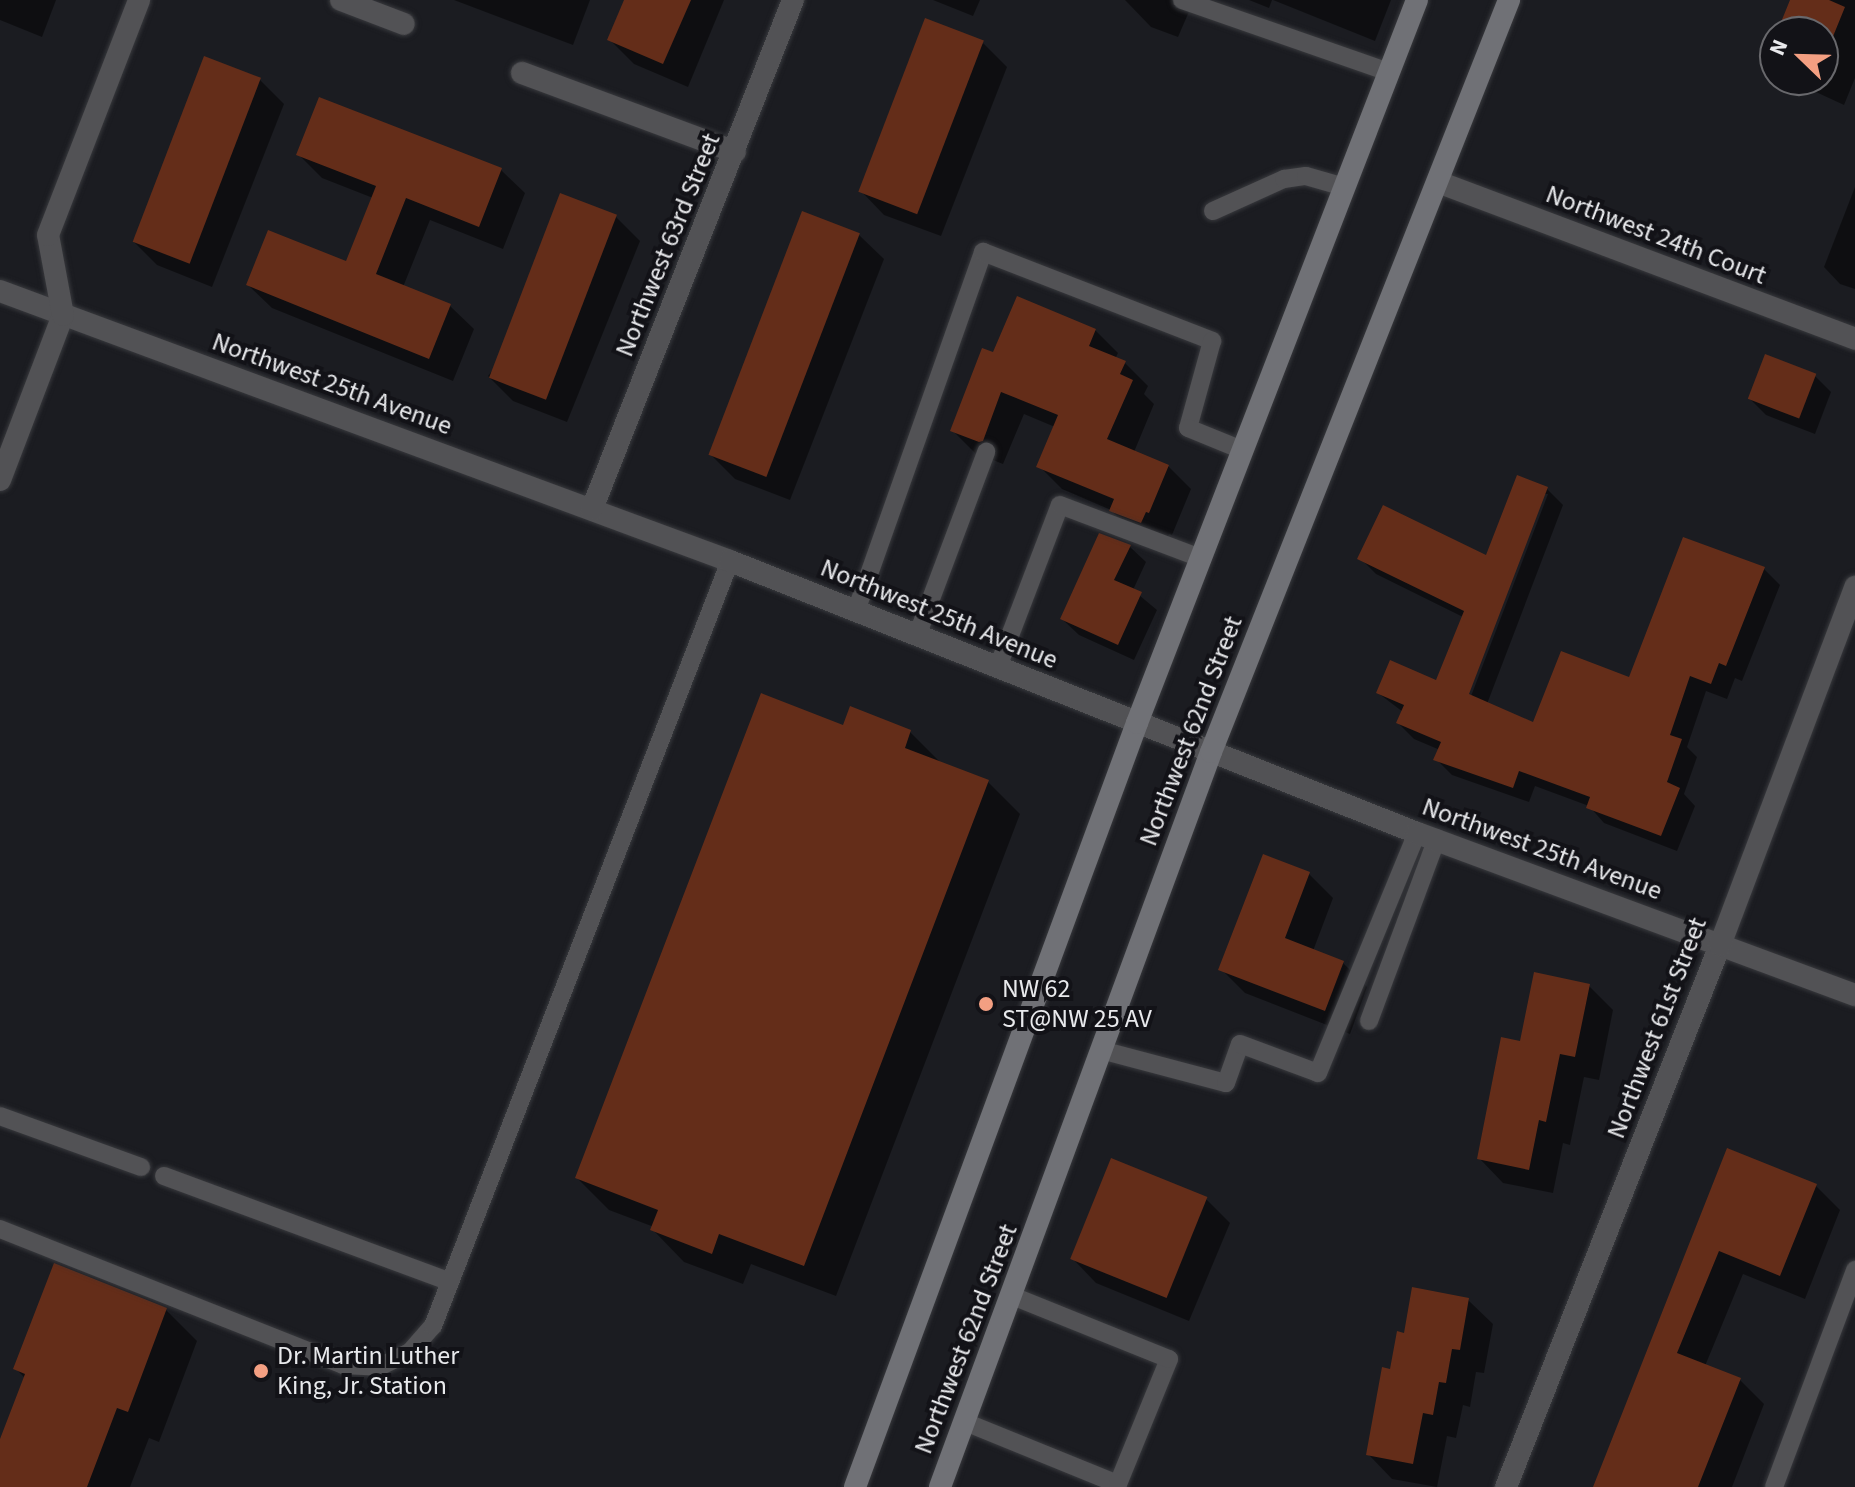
<!DOCTYPE html>
<style>
body{margin:0}
#map{position:relative;width:1855px;height:1487px;overflow:hidden;background:#1b1c21;font-family:"Source Sans 3",sans-serif}
div>[style]{position:absolute}
.shadow>*{inset:0;background:#0007}
.building>*{inset:0;background:#642d19;transform-origin:0 0}
.roads{filter:drop-shadow(0 0 2px #38393d) drop-shadow(0 0 2px #38393d)}
.service>*{height:18px;margin:-9px;padding:0 9px;transform-origin:9px;border-radius:9px;background:#525255}
.minor>*{height:22px;margin:-11px;padding:0 11px;transform-origin:11px;border-radius:11px;background:#525255}
.secondary>*{height:22px;margin:-11px;padding:0 11px;transform-origin:11px;border-radius:11px;background:#707176}
.dots>*{width:22px;height:22px;translate:-50% -50%;box-sizing:border-box;border:4px solid #121217;border-radius:50%}
span{translate:-50% -50%;white-space:nowrap;text-align:center;line-height:1.15;-webkit-text-stroke:8px #121217;paint-order:stroke}
.street-label{font-size:26px;color:#e8e9ec}
.poi-label{font-size:26px;color:#e8e9ec}
.left{translate:0 -50%;text-align:left}
.north{position:absolute;left:1759px;top:16px;width:80px;height:80px;box-sizing:border-box;background:#121217;border:2px solid #68686c;border-radius:50%;rotate:293deg;font-size:22px;font-weight:700;line-height:32px;text-align:center;color:#e8e9ec}
.north::after{content:'';display:block;margin:auto;width:28px;height:36px;background:#f39f82;clip-path:polygon(50% 0,100% 100%,50% 72%,0 100%)}
</style>
<div id="map">
<div class="shadow">
<div style="clip-path:polygon(0 0,56px 0,42px 37px,0 20px)"></div>
<div style="clip-path:polygon(454px 0,590px 0,573px 45px)"></div>
<div style="clip-path:polygon(627px 0,724px 0,688px 87px,634px 64px,610px 40px)"></div>
<div style="clip-path:polygon(933px 0,980px 0,973px 16px)"></div>
<div style="clip-path:polygon(1125px 0,1194px 0,1178px 37px,1151px 27px)"></div>
<div style="clip-path:polygon(1249px 0,1272px 0,1269px 8px)"></div>
<div style="clip-path:polygon(1273px 0,1391px 0,1375px 41px)"></div>
<div style="clip-path:polygon(1792px 0,1855px 0,1855px 78px,1844px 105px,1790px 80px,1823px 80px,1823px 32px,1779px 32px)"></div>
<div style="clip-path:polygon(1775px 42px,1775px 65px,1768px 58px)"></div>
<div style="clip-path:polygon(983px 43px,1007px 67px,941px 236px,884px 215px,860px 190px)"></div>
<div style="clip-path:polygon(260px 80px,284px 104px,212px 287px,157px 265px,133px 241px)"></div>
<div style="clip-path:polygon(299px 155px,501px 170px,525px 193px,503px 249px,430px 220px,403px 287px,450px 306px,474px 329px,453px 381px,272px 308px,248px 285px,347px 264px,373px 198px,322px 178px)"></div>
<div style="clip-path:polygon(1855px 187px,1855px 289px,1840px 284px,1824px 267px)"></div>
<div style="clip-path:polygon(803px 213px,859px 235px,884px 259px,790px 500px,735px 479px,710px 454px)"></div>
<div style="clip-path:polygon(616px 217px,640px 241px,567px 422px,513px 401px,488px 376px)"></div>
<div style="clip-path:polygon(1095px 330px,1118px 353px,1115px 359px,1125px 363px,1148px 386px,1144px 394px,1154px 404px,1134px 452px,1168px 466px,1191px 489px,1172px 535px,1169px 534px,1164px 544px,1134px 533px,1111px 510px,1062px 489px,1039px 466px,1055px 427px,1024px 414px,1003px 464px,975px 453px,952px 430px,994px 355px)"></div>
<div style="clip-path:polygon(1815px 376px,1831px 392px,1815px 434px,1766px 415px,1750px 399px)"></div>
<div style="clip-path:polygon(evenodd,1518px 478px,1547px 489px,1563px 505px,1487px 704px,1534px 724px,1631px 680px,1764px 569px,1780px 585px,1742px 681px,1735px 678px,1727px 699px,1706px 691px,1687px 747px,1697px 757px,1684px 794px,1695px 806px,1677px 851px,1604px 823px,1589px 806px,1535px 786px,1529px 802px,1452px 775px,1436px 759px,1440px 750px,1414px 739px,1398px 723px,1403px 712px,1378px 693px,1438px 683px,1463px 617px,1376px 574px,1360px 558px,1487px 558px,1518px 478px,1544px 494px,1548px 494px,1468px 704px,1464px 703px,1544px 494px)"></div>
<div style="clip-path:polygon(1129px 546px,1146px 562px,1133px 590px,1157px 610px,1134px 660px,1079px 635px,1062px 619px)"></div>
<div style="clip-path:polygon(844px 727px,910px 732px,942px 764px,988px 782px,1020px 814px,836px 1296px,751px 1264px,743px 1284px,684px 1262px,653px 1230px,654px 1227px,609px 1210px,577px 1178px)"></div>
<div style="clip-path:polygon(1309px 874px,1333px 898px,1313px 951px,1343px 963px,1367px 987px,1350px 1034px,1245px 993px,1221px 969px)"></div>
<div style="clip-path:polygon(1589px 986px,1613px 1010px,1599px 1080px,1584px 1077px,1570px 1145px,1563px 1143px,1553px 1193px,1503px 1183px,1479px 1158px)"></div>
<div style="clip-path:polygon(1728px 1151px,1816px 1186px,1840px 1210px,1805px 1299px,1743px 1274px,1705px 1366px,1740px 1380px,1764px 1404px,1732px 1487px,1595px 1487px)"></div>
<div style="clip-path:polygon(1206px 1199px,1230px 1223px,1189px 1321px,1096px 1283px,1072px 1258px)"></div>
<div style="clip-path:polygon(1468px 1300px,1493px 1324px,1484px 1373px,1476px 1372px,1470px 1407px,1463px 1405px,1456px 1438px,1447px 1436px,1437px 1487px,1392px 1479px,1368px 1454px,1405px 1335px)"></div>
<div style="clip-path:polygon(166px 1310px,197px 1341px,159px 1442px,149px 1438px,130px 1487px,0 1487px,0 1444px,25px 1378px,16px 1369px)"></div>
</div>
<div class="building">
<div style="clip-path:polygon(624px 0,691px 0,663px 64px,607px 40px)"></div>
<div style="clip-path:polygon(1790px 0,1829px 0,1845px 7px,1823px 61px,1823px 32px,1777px 32px)"></div>
<div style="left:925px;top:18px;width:63px;height:186px;rotate:21deg"></div>
<div style="left:204px;top:56px;width:61px;height:199px;rotate:21deg"></div>
<div style="clip-path:polygon(319px 97px,502px 168px,479px 227px,406px 198px,376px 274px,451px 304px,429px 359px,246px 285px,268px 230px,346px 261px,376px 186px,296px 155px)"></div>
<div style="left:560px;top:193px;width:61px;height:198px;rotate:21deg"></div>
<div style="left:802px;top:211px;width:62px;height:261px;rotate:21deg"></div>
<div style="clip-path:polygon(1017px 296px,1096px 329px,1089px 346px,1126px 361px,1120px 374px,1133px 380px,1107px 439px,1169px 465px,1149px 513px,1146px 512px,1141px 523px,1109px 511px,1114px 499px,1036px 467px,1058px 415px,1001px 392px,983px 441px,979px 442px,950px 431px,982px 348px,993px 352px)"></div>
<div style="left:1765px;top:354px;width:55px;height:48px;rotate:21deg"></div>
<div style="clip-path:polygon(1517px 475px,1548px 487px,1469px 694px,1533px 722px,1561px 651px,1629px 677px,1683px 537px,1765px 567px,1726px 666px,1719px 663px,1711px 684px,1690px 676px,1670px 735px,1682px 739px,1667px 782px,1680px 788px,1661px 836px,1586px 808px,1590px 797px,1519px 771px,1513px 788px,1433px 760px,1441px 742px,1396px 723px,1404px 705px,1376px 693px,1390px 660px,1436px 680px,1464px 611px,1357px 559px,1383px 505px,1486px 555px)"></div>
<div style="clip-path:polygon(1099px 533px,1131px 545px,1114px 580px,1142px 592px,1118px 645px,1060px 619px)"></div>
<div style="clip-path:polygon(761px 693px,843px 725px,850px 706px,911px 730px,905px 748px,989px 780px,804px 1266px,719px 1234px,712px 1254px,650px 1230px,658px 1210px,575px 1178px)"></div>
<div style="clip-path:polygon(1263px 854px,1310px 872px,1285px 938px,1344px 961px,1325px 1011px,1218px 970px)"></div>
<div style="clip-path:polygon(1534px 972px,1590px 984px,1575px 1057px,1560px 1054px,1546px 1122px,1539px 1120px,1529px 1170px,1477px 1159px,1501px 1037px,1520px 1041px)"></div>
<div style="clip-path:polygon(1727px 1148px,1817px 1184px,1780px 1276px,1719px 1251px,1677px 1353px,1741px 1378px,1698px 1487px,1593px 1487px)"></div>
<div style="left:1111px;top:1158px;width:104px;height:109px;rotate:22deg"></div>
<div style="clip-path:polygon(54px 1263px,167px 1308px,128px 1412px,117px 1408px,87px 1487px,0 1487px,0 1439px,25px 1374px,13px 1369px)"></div>
<div style="clip-path:polygon(1412px 1287px,1469px 1298px,1460px 1350px,1452px 1349px,1446px 1383px,1439px 1382px,1433px 1415px,1423px 1413px,1413px 1464px,1366px 1455px,1382px 1367px,1390px 1369px,1397px 1331px,1404px 1333px)"></div>
</div>
<div class="roads">
<div class="service">
<div style="left:1182px;top:0;width:219px;rotate:19.2deg"></div>
<div style="left:1213px;top:211px;width:78px;rotate:-24.3deg"></div>
<div style="left:1284px;top:179px;width:22px;rotate:-8deg"></div>
<div style="left:1306px;top:176px;width:40px;rotate:16deg"></div>
<div style="left:856px;top:611px;width:381px;rotate:-70.5deg"></div>
<div style="left:983px;top:252px;width:246px;rotate:21.2deg"></div>
<div style="left:1212px;top:341px;width:90px;rotate:105.4deg"></div>
<div style="left:1188px;top:428px;width:58px;rotate:22.2deg"></div>
<div style="left:917px;top:636px;width:197px;rotate:-69.4deg"></div>
<div style="left:998px;top:667px;width:173px;rotate:-69.1deg"></div>
<div style="left:1060px;top:505px;width:150px;rotate:20.7deg"></div>
<div style="left:1369px;top:1021px;width:195px;rotate:-69.6deg"></div>
<div style="left:1101px;top:1050px;width:129px;rotate:14.8deg"></div>
<div style="left:1226px;top:1083px;width:41px;rotate:-70.3deg"></div>
<div style="left:1240px;top:1044px;width:83px;rotate:20.4deg"></div>
<div style="left:1318px;top:1073px;width:260px;rotate:-67.6deg"></div>
<div style="left:0;top:1116px;width:150px;rotate:19.9deg"></div>
<div style="left:164px;top:1176px;width:305px;rotate:20.3deg"></div>
<div style="left:0;top:1229px;width:369px;rotate:21.6deg"></div>
<div style="left:343px;top:1365px;width:36px;rotate:3deg"></div>
<div style="left:379px;top:1367px;width:34px;rotate:-26deg"></div>
<div style="left:410px;top:1352px;width:35px;rotate:-49deg"></div>
<div style="left:433px;top:1326px;width:821px;rotate:-68.78deg"></div>
<div style="left:965px;top:1422px;width:165px;rotate:22.1deg"></div>
<div style="left:1118px;top:1484px;width:135px;rotate:-67.8deg"></div>
<div style="left:1169px;top:1359px;width:169px;rotate:-158.1deg"></div>
<div style="left:1774px;top:1487px;width:232px;rotate:-69.5deg"></div>
</div>
<div class="minor">
<div style="left:341px;top:0;width:67px;rotate:20.9deg"></div>
<div style="left:522px;top:73px;width:227px;rotate:20.3deg"></div>
<div style="left:1438px;top:182px;width:446px;rotate:20.6deg"></div>
<div style="left:0;top:291px;width:778px;rotate:20.3deg"></div>
<div style="left:730px;top:561px;width:739px;rotate:21.6deg"></div>
<div style="left:1417px;top:833px;width:467px;rotate:20.3deg"></div>
<div style="left:0;top:480px;width:177px;rotate:-69.1deg"></div>
<div style="left:63px;top:315px;width:81px;rotate:-100.6deg"></div>
<div style="left:48px;top:235px;width:252px;rotate:-68.8deg"></div>
<div style="left:592px;top:509px;width:547px;rotate:-68.45deg"></div>
<div style="left:1506px;top:1487px;width:583px;rotate:-68.45deg"></div>
<div style="left:1720px;top:945px;width:383px;rotate:-69.3deg"></div>
</div>
<div class="secondary">
<div style="left:855px;top:1487px;width:814px;rotate:-69.74deg"></div>
<div style="left:1137px;top:723px;width:775px;rotate:-68.83deg"></div>
<div style="left:940px;top:1487px;width:783px;rotate:-69.76deg"></div>
<div style="left:1211px;top:752px;width:809px;rotate:-68.38deg"></div>
</div>
</div>
<div class="dots">
<div style="left:986px;top:1004px;background:#f39f82"></div>
<div style="left:261px;top:1371px;background:#f39f82"></div>
</div>
<div class="street-label">
<span style="left:1656px;top:235px;rotate:21deg">Northwest 24th Court</span>
<span style="left:668px;top:245px;rotate:-68deg">Northwest 63rd Street</span>
<span style="left:332px;top:384px;rotate:20deg">Northwest 25th Avenue</span>
<span style="left:939px;top:614px;rotate:22deg">Northwest 25th Avenue</span>
<span style="left:1191px;top:731px;rotate:-69deg">Northwest 62nd Street</span>
<span style="left:1542px;top:849px;rotate:20deg">Northwest 25th Avenue</span>
<span style="left:1657px;top:1028px;rotate:-69deg">Northwest 61st Street</span>
<span style="left:966px;top:1339px;rotate:-69deg">Northwest 62nd Street</span>
</div>
<div class="poi-label">
<span class="left" style="left:1002px;top:1004px">NW 62<br>ST@NW 25 AV</span>
<span class="left" style="left:277px;top:1371px">Dr. Martin Luther<br>King, Jr. Station</span>
</div>
<div class="north">N</div>
</div>
